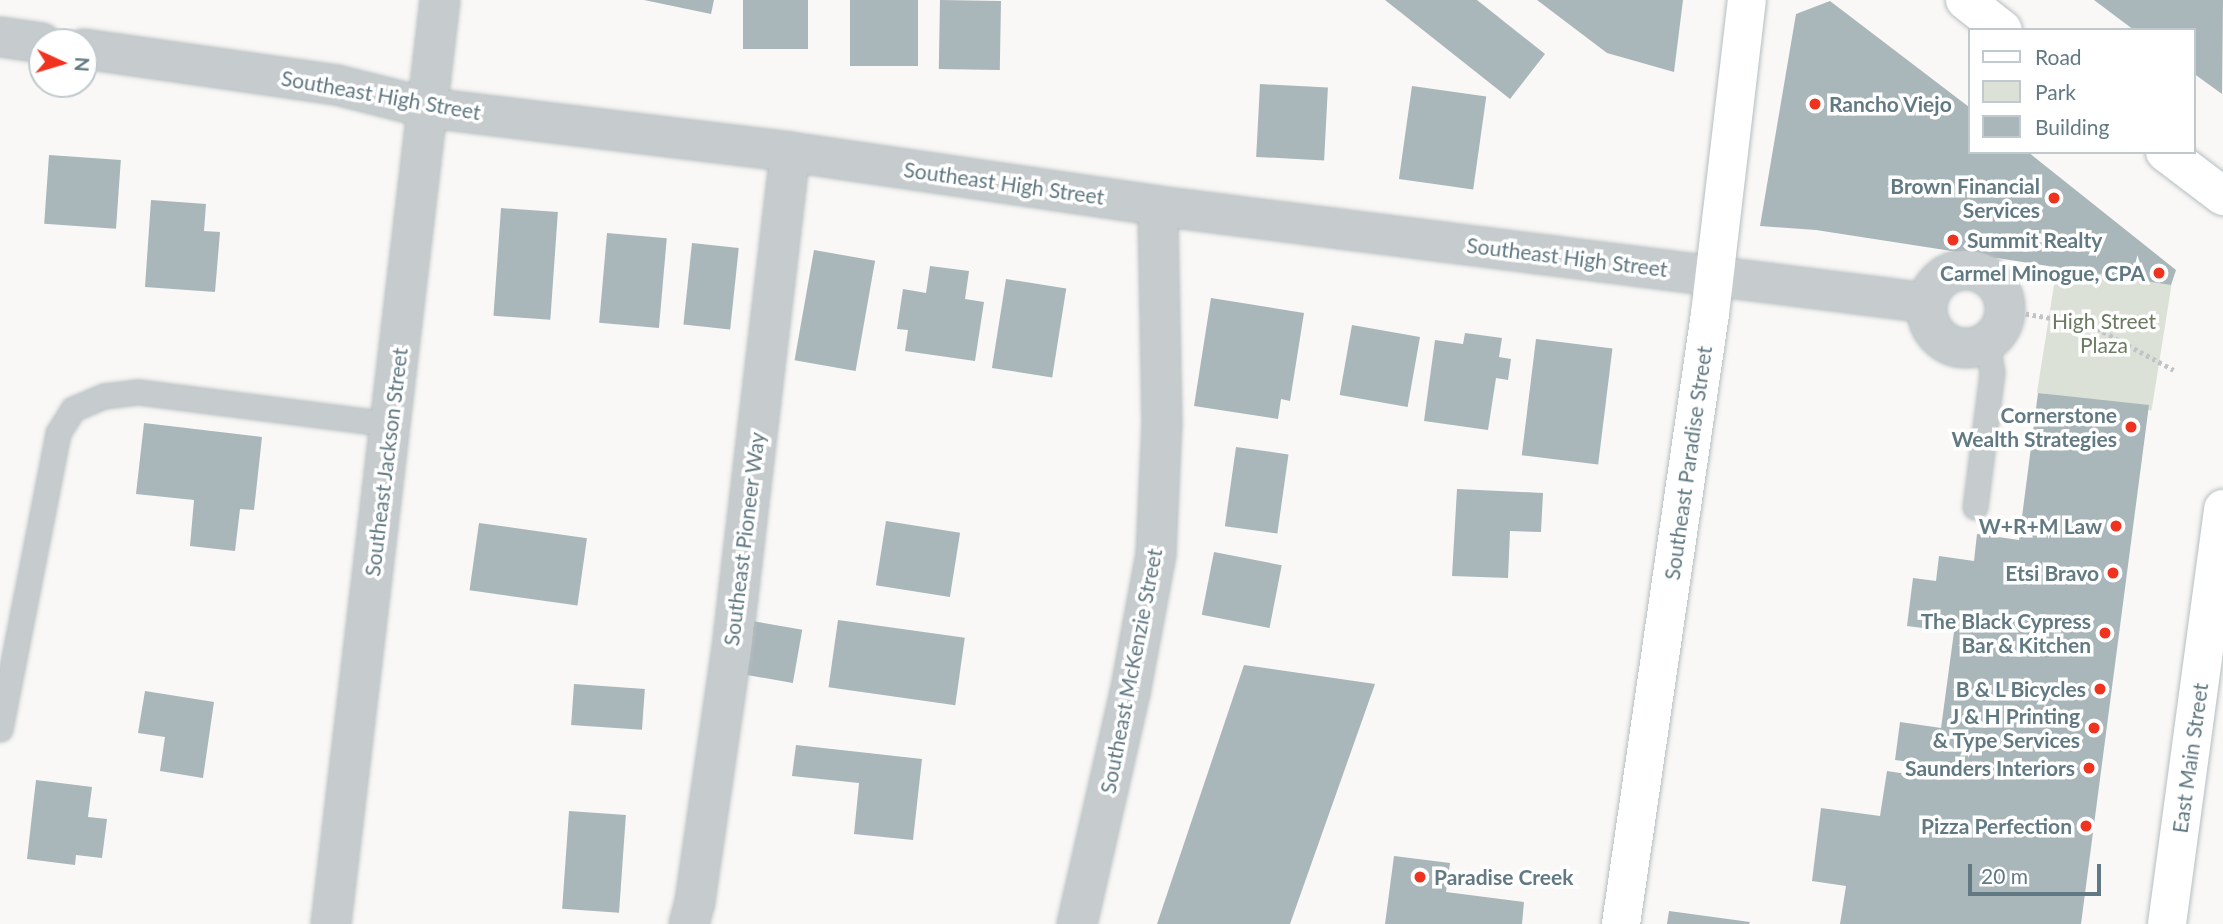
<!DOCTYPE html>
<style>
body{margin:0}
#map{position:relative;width:2223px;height:924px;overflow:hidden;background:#f9f8f6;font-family:Lato,sans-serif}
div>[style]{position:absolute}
.green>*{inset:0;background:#dbe1d6;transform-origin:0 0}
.building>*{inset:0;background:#a9b6ba;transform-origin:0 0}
.path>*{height:4.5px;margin-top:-2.25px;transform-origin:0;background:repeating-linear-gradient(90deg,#c1c4c6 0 3.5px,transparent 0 7px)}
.roads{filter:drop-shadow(0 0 2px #b6bdc0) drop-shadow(0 0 2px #b6bdc0)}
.lane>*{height:23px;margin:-11.5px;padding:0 11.5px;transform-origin:11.5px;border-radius:11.5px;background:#c6cbce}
.street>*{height:38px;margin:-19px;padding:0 19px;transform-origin:19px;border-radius:19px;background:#c6cbce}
.street>.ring{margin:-19px;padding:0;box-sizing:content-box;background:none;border:38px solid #c6cbce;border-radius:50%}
.primary>*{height:38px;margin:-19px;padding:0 19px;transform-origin:19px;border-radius:19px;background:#fff}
.dots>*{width:19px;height:19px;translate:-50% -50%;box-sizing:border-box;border:4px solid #fff;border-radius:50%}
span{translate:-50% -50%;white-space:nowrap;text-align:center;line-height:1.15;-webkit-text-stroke:7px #fff;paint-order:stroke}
.street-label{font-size:21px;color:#617983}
.poi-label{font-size:21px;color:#617983;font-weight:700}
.left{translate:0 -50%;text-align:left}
.right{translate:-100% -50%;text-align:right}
.park-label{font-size:21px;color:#697a61}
.legend{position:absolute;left:1968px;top:28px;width:228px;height:126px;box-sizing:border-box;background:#fff;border:2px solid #c0c9cd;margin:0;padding:9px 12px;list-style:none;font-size:21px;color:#617983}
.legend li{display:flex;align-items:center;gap:14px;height:35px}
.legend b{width:35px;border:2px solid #c0c9cd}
.north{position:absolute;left:28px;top:28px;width:70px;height:70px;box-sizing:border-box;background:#fff;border:2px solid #c0c9cd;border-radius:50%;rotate:94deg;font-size:19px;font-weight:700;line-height:28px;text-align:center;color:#617983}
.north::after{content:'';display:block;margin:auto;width:24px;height:32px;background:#ef331f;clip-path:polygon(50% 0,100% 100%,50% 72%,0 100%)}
.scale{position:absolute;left:1968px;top:864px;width:133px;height:32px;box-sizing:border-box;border:4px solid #617983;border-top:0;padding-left:9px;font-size:21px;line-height:24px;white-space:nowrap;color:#617983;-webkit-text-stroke:5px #fff;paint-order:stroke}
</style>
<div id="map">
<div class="green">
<div style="left:2057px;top:266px;width:116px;height:128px;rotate:9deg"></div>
</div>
<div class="building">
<div style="clip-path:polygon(644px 0,714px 0,711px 14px)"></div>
<div style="left:743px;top:0;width:65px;height:49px"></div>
<div style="left:850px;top:0;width:68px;height:66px"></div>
<div style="left:940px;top:0;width:61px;height:69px;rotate:1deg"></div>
<div style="clip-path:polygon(1385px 0,1477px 0,1545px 54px,1510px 99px)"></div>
<div style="clip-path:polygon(1537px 0,1683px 0,1674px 72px,1607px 53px)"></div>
<div style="clip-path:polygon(2094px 0,2223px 0,2222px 94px,2193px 73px,2193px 30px,2134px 30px)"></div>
<div style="clip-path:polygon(1830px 1px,1969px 107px,1969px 152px,2028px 152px,2176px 270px,2171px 285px,1816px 230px,1760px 226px,1796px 14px)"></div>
<div style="left:1260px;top:84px;width:68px;height:73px;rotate:3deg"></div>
<div style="left:1412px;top:86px;width:75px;height:94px;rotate:8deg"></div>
<div style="left:49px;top:155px;width:72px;height:69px;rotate:4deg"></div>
<div style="clip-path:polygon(151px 200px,206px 204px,204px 231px,220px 232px,215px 292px,145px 287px)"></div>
<div style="left:501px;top:208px;width:57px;height:108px;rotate:4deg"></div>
<div style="left:607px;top:233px;width:60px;height:90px;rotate:5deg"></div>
<div style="left:692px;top:243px;width:47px;height:82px;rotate:6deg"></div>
<div style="left:814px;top:250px;width:62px;height:112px;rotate:10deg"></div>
<div style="clip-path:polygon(930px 266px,969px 271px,965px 299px,984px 302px,975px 361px,905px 351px,908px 330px,897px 329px,903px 289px,926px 293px)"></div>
<div style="left:1006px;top:279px;width:61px;height:90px;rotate:9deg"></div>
<div style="clip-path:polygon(1211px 298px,1304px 313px,1290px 401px,1281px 399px,1278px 419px,1194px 406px)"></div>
<div style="left:1352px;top:325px;width:69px;height:71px;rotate:10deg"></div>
<div style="clip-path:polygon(1465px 333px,1502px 338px,1499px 357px,1511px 359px,1508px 380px,1496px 378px,1488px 430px,1424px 421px,1435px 340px,1463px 344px)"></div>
<div style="left:1536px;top:339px;width:77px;height:117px;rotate:7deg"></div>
<div style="clip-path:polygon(2038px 393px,2149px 405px,2081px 924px,1840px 924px,1846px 886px,1812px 881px,1821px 808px,1880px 816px,1887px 771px,1933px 778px,1934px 765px,1895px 760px,1900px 722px,1941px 728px,1954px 632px,1907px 626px,1913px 578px,1936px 581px,1939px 556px,1974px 561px,1977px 534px,2019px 540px)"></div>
<div style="clip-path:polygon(144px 423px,262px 437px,254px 510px,240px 509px,235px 551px,190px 546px,194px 500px,136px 494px)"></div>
<div style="left:1236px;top:447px;width:53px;height:80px;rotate:8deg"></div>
<div style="clip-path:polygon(1457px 489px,1543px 493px,1541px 532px,1510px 531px,1508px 578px,1452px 576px)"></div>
<div style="left:886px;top:521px;width:75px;height:65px;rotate:9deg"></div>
<div style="left:479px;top:523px;width:109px;height:68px;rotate:8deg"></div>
<div style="left:1214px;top:552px;width:69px;height:64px;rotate:11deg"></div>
<div style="left:838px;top:620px;width:128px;height:68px;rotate:8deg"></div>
<div style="left:752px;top:621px;width:51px;height:54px;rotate:10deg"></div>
<div style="clip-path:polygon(1244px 665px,1375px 684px,1290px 924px,1157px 924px)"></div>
<div style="left:574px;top:684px;width:71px;height:41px;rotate:4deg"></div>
<div style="clip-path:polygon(145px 691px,214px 702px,203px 778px,160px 771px,165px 737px,138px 733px)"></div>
<div style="clip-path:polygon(796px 745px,922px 759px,913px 840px,854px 834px,859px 783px,792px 776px)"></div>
<div style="clip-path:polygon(36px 780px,92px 787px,88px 817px,107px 819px,102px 858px,76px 855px,75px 865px,27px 859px)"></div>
<div style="left:569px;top:811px;width:57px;height:98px;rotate:4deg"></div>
<div style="clip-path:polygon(1394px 856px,1450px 863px,1446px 892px,1524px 902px,1522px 924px,1385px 924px)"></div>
<div style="clip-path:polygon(1669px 911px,1750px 922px,1749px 924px,1667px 924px)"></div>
</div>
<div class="path">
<div style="left:2005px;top:310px;width:87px;rotate:9.9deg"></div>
<div style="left:2091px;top:325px;width:94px;rotate:28.5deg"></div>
</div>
<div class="roads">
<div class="lane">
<div style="left:1975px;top:507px;width:136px;rotate:-82.8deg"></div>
<div style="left:1992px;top:372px;width:29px;rotate:-100deg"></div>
<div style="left:0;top:729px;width:302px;rotate:-78.9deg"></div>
<div style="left:58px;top:433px;width:28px;rotate:-58deg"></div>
<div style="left:73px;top:409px;width:34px;rotate:-23deg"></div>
<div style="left:104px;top:396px;width:35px;rotate:-7deg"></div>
<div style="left:139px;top:392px;width:253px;rotate:7.3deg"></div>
</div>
<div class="street">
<div style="left:0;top:37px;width:42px;rotate:8.1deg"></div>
<div style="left:84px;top:49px;width:256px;rotate:8.1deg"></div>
<div style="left:337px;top:85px;width:94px;rotate:14.2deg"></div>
<div style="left:428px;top:108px;width:365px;rotate:6.9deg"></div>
<div style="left:790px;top:152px;width:372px;rotate:8.3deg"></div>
<div style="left:1158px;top:206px;width:775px;rotate:7.19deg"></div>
<div class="ring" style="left:1927px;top:270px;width:40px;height:40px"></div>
<div style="left:331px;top:924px;width:930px;rotate:-83.27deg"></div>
<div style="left:689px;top:924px;width:24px;rotate:-75deg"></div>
<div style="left:695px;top:901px;width:265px;rotate:-81.7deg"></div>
<div style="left:733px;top:639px;width:490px;rotate:-83.3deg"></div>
<div style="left:1077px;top:924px;width:237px;rotate:-77.1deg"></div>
<div style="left:1130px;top:693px;width:141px;rotate:-79.4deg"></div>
<div style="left:1156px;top:554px;width:130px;rotate:-87.4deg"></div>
<div style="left:1162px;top:424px;width:218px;rotate:-91.1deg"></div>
</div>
<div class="primary">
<div style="left:1965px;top:0;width:48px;rotate:38.3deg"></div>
<div style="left:2165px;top:152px;width:73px;rotate:37.2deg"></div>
<div style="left:1621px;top:924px;width:616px;rotate:-81.7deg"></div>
<div style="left:1710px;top:314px;width:316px;rotate:-83.3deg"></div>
<div style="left:2167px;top:924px;width:419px;rotate:-82.3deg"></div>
</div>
</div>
<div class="dots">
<div style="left:1815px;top:104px;background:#ef331f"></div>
<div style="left:2054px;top:198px;background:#ef331f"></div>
<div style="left:1953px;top:240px;background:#ef331f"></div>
<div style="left:2159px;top:273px;background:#ef331f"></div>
<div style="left:2131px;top:427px;background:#ef331f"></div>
<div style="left:2116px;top:526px;background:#ef331f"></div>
<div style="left:2113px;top:573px;background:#ef331f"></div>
<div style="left:2105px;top:633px;background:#ef331f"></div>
<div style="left:2100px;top:689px;background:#ef331f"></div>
<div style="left:2094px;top:728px;background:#ef331f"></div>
<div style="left:2089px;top:768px;background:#ef331f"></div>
<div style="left:2086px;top:826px;background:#ef331f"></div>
<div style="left:1420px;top:877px;background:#ef331f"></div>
</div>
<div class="street-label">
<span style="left:381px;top:95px;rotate:10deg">Southeast High Street</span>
<span style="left:1004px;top:183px;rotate:8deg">Southeast High Street</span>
<span style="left:1567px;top:257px;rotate:7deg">Southeast High Street</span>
<span style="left:386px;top:462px;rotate:-83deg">Southeast Jackson Street</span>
<span style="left:1688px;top:463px;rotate:-82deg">Southeast Paradise Street</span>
<span style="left:744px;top:539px;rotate:-83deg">Southeast Pioneer Way</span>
<span style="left:1131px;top:671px;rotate:-79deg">Southeast McKenzie Street</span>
<span style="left:2190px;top:758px;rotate:-82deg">East Main Street</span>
</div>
<div class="poi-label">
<span class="left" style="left:1829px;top:104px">Rancho Viejo</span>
<span class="right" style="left:2040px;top:198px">Brown Financial<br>Services</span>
<span class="left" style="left:1967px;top:240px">Summit Realty</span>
<span class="right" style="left:2145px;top:273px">Carmel Minogue, CPA</span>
<span class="right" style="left:2117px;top:427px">Cornerstone<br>Wealth Strategies</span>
<span class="right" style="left:2102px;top:526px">W+R+M Law</span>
<span class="right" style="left:2099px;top:573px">Etsi Bravo</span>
<span class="right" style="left:2091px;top:633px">The Black Cypress<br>Bar &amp; Kitchen</span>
<span class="right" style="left:2086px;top:689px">B &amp; L Bicycles</span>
<span class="right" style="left:2080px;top:728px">J &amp; H Printing<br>&amp; Type Services</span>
<span class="right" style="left:2075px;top:768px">Saunders Interiors</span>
<span class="right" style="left:2072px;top:826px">Pizza Perfection</span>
<span class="left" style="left:1434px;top:877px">Paradise Creek</span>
</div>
<div class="park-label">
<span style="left:2104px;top:333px">High Street<br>Plaza</span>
</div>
<ul class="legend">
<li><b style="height:9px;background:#fff"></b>Road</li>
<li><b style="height:19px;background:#dbe1d6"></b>Park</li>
<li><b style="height:19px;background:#a9b6ba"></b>Building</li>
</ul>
<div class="north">N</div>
<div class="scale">20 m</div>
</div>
